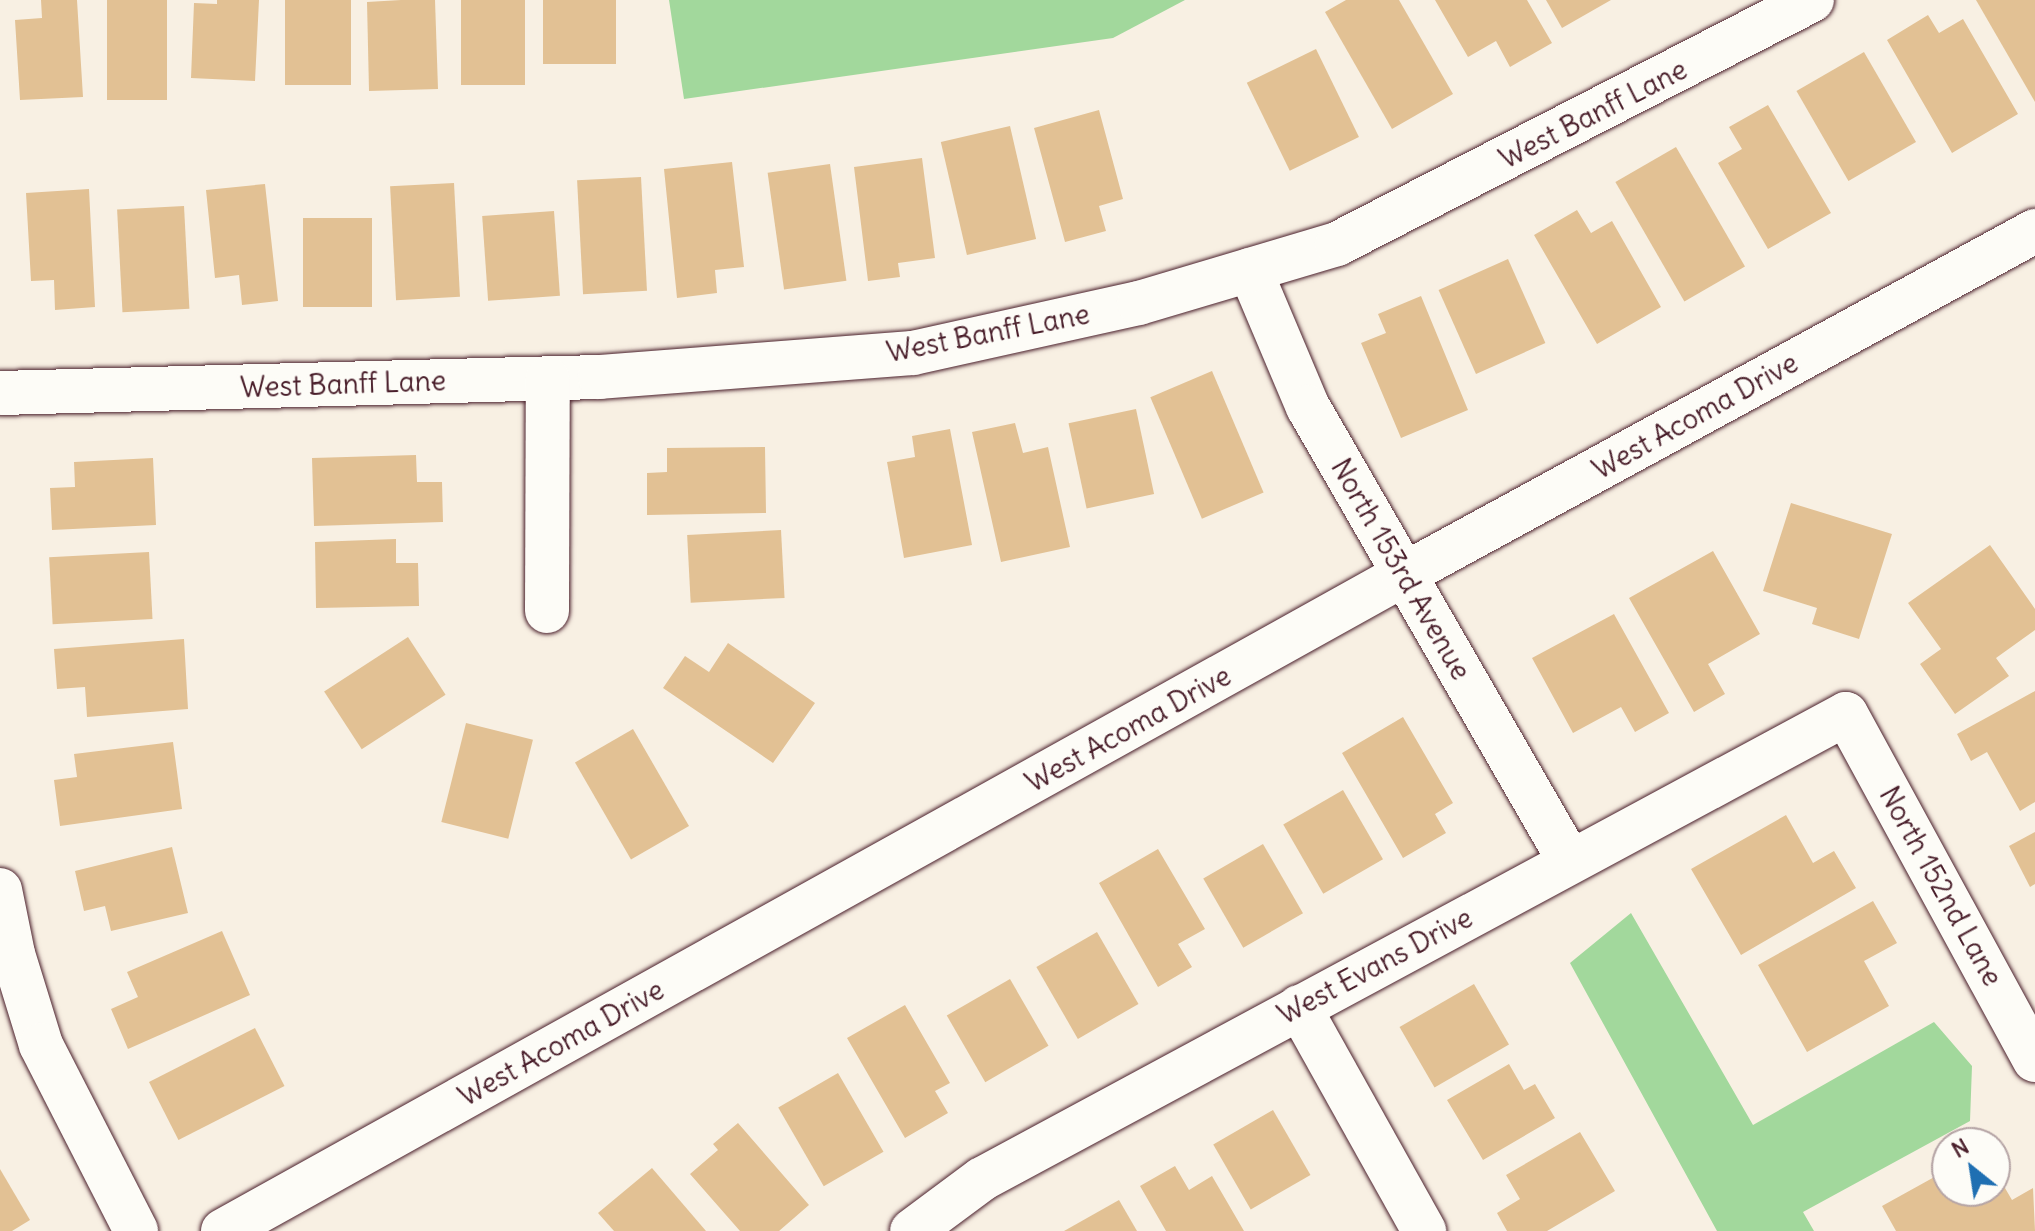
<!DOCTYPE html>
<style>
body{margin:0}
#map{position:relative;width:2035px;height:1231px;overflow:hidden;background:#f8f0e3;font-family:Delius,sans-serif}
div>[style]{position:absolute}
.green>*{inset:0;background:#a2d89c}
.building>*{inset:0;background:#e2c194;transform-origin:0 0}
.roads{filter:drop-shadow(0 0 2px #4a1f2b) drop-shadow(0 0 2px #4a1f2b)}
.street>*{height:44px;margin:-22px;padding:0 22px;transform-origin:22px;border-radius:22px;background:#fdfcf7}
.secondary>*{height:44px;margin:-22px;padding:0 22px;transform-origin:22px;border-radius:22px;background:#fdfcf7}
span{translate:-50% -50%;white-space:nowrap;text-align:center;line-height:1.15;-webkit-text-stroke:6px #fdfcf7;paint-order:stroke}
.street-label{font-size:28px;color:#4a1f2b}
.north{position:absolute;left:1931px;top:1127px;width:80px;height:80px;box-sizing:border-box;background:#fdfcf7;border:2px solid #b5a4a5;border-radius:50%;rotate:330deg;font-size:22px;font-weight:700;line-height:32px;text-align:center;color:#4a1f2b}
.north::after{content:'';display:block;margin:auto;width:28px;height:36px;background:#1f6fb2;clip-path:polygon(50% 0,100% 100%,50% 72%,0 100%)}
</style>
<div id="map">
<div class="green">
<div style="clip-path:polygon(669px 0,1185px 0,1113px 38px,684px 99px)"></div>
<div style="clip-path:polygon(1631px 913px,1753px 1125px,1934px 1022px,1972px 1066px,1970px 1121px,1803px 1212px,1814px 1231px,1717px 1231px,1570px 963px)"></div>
</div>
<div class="building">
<div style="clip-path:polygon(41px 0,77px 0,83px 97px,20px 100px,15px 20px,42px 18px)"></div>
<div style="left:107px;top:0;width:60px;height:100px"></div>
<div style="clip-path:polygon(217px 0,259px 0,255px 81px,191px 78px,194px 3px,217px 4px)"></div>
<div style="left:285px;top:0;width:66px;height:85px"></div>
<div style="clip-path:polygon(401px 0,435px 0,438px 89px,369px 91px,367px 2px)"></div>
<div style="left:461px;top:0;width:64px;height:85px"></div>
<div style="left:543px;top:0;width:73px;height:64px"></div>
<div style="clip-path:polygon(1346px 0,1399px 0,1453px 94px,1392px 129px,1325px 12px)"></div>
<div style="clip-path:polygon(1435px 0,1527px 0,1552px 43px,1510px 67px,1496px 41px,1468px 57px)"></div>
<div style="clip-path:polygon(1546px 0,1611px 0,1562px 28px)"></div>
<div style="clip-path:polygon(1976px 0,2035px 0,2035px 102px)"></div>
<div style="clip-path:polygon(1928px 15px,1939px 33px,1963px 19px,2018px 114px,1952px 153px,1887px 40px)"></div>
<div style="left:1316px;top:49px;width:98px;height:77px;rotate:64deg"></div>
<div style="left:1864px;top:52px;width:104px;height:78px;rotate:60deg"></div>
<div style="clip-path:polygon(1768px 105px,1831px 213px,1768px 249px,1718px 163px,1742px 149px,1729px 127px)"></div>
<div style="clip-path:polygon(1099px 110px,1123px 199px,1099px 206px,1106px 231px,1065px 242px,1034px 128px)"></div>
<div style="left:1010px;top:126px;width:116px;height:71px;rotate:77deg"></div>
<div style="left:1676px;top:147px;width:138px;height:70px;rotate:60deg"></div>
<div style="clip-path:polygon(922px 158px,935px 258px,898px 263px,900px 277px,868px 281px,854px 167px)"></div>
<div style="clip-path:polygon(732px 162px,744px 267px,715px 270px,717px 293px,677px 298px,664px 169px)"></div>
<div style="left:830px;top:164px;width:118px;height:63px;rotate:82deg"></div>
<div style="left:641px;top:177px;width:114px;height:64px;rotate:87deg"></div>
<div style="left:454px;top:183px;width:114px;height:64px;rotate:87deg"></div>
<div style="clip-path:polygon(265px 184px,278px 301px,242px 305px,239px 275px,215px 278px,206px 190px)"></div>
<div style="clip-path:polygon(89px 189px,95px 307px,55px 310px,54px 280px,31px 281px,26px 193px)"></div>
<div style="left:184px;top:206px;width:103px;height:67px;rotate:87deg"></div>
<div style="clip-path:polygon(1577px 210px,1591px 233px,1612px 221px,1661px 307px,1597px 344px,1534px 235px)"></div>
<div style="left:554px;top:211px;width:85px;height:72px;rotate:86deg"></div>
<div style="left:372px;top:218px;width:89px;height:69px;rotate:90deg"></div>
<div style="left:1508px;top:259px;width:92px;height:76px;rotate:66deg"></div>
<div style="clip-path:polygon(1421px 296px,1468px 410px,1401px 438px,1361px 343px,1386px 333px,1378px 314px)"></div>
<div style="left:1212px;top:371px;width:132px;height:67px;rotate:67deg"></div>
<div style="left:1136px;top:409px;width:87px;height:69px;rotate:78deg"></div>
<div style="clip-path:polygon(1015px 423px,1023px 453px,1048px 447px,1070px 547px,1001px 562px,972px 432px)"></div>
<div style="clip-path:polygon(950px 429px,972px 545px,904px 558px,887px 462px,915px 457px,912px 436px)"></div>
<div style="clip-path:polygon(765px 447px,766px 513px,647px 515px,647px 473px,667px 472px,667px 448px)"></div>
<div style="clip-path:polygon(416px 455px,417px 482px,442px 482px,443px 522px,314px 526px,312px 458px)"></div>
<div style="clip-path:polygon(153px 458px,156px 525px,52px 530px,50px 488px,75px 487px,74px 462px)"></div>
<div style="clip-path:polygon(1791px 503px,1892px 534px,1859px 639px,1812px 624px,1817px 608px,1763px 591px)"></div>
<div style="left:781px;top:530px;width:68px;height:94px;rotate:87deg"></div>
<div style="clip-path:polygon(396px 539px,396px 563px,418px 563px,419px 606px,316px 608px,315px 542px)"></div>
<div style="clip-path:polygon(1990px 545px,2035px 609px,2035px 630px,1996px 658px,2009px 676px,1955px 714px,1920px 664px,1941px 649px,1908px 603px)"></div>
<div style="clip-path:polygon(1713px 551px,1760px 634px,1708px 664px,1725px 694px,1694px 712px,1629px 598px)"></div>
<div style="left:149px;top:552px;width:67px;height:100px;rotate:87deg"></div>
<div style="clip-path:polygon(1614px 614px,1669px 713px,1635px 732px,1621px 707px,1573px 733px,1532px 658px)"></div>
<div style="left:408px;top:637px;width:69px;height:100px;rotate:57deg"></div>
<div style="clip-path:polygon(184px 639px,188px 709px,87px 717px,85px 687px,57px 689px,54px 649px)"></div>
<div style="clip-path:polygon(728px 643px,815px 703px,773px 763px,663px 688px,685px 656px,709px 672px)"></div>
<div style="clip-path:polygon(2035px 691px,2035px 802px,2020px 811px,1987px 752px,1971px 761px,1957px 734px)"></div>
<div style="clip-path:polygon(1403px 717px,1453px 803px,1435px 814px,1446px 833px,1403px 858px,1342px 753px)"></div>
<div style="left:466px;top:723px;width:69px;height:102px;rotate:14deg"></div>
<div style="left:633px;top:729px;width:112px;height:67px;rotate:60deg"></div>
<div style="clip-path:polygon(173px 742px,182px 809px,60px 826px,54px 780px,77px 777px,74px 754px)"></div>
<div style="left:1343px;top:790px;width:80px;height:69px;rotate:60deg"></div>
<div style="clip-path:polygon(1786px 815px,1813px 863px,1834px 851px,1856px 888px,1741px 955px,1691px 869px)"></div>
<div style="clip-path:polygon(2035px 832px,2035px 884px,2030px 887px,2009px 846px)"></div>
<div style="left:1263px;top:844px;width:80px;height:69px;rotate:60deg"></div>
<div style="clip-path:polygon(172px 847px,188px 913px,111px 931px,105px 906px,84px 911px,75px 871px)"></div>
<div style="clip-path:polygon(1158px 849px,1205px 929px,1178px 944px,1192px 967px,1158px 987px,1099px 883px)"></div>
<div style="clip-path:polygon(1873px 901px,1897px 943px,1864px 961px,1889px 1006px,1807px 1052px,1758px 965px)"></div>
<div style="clip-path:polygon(222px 931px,250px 995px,128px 1049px,111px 1009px,138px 997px,127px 972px)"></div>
<div style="left:1097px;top:932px;width:83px;height:70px;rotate:60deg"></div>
<div style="left:1010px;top:979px;width:77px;height:73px;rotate:60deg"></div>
<div style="left:1474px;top:984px;width:70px;height:86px;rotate:60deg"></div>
<div style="clip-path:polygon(905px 1005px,950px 1083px,935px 1091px,948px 1113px,905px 1138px,847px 1038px)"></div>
<div style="left:255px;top:1028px;width:65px;height:119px;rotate:63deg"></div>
<div style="clip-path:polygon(1509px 1064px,1524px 1090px,1535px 1084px,1555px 1118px,1483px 1160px,1447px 1100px)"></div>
<div style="left:838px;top:1073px;width:91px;height:69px;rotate:60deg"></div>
<div style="left:1273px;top:1110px;width:75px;height:69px;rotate:60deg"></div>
<div style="clip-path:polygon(738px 1123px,809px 1205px,779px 1231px,740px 1231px,690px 1174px,718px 1150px,713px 1144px)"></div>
<div style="clip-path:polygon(1580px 1132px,1615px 1191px,1547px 1231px,1507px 1231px,1497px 1213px,1520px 1199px,1506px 1175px)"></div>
<div style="clip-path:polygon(1175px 1166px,1189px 1190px,1212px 1176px,1244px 1231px,1166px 1231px,1140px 1186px)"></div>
<div style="clip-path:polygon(652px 1168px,706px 1231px,614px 1231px,598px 1213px)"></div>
<div style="clip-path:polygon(0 1169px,30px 1220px,12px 1231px,0 1231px)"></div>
<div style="clip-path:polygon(1947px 1170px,1947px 1191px,1995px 1191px,1995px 1171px,2012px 1200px,2033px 1188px,2035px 1231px,1896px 1231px,1882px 1206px)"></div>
<div style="clip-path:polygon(1119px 1200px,1137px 1231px,1064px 1231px)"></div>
</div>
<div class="roads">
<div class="street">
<div style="left:1250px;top:270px;width:149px;rotate:67.1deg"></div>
<div style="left:1308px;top:407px;width:523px;rotate:60.05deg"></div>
<div style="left:0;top:393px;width:600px;rotate:-1.53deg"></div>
<div style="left:600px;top:377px;width:314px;rotate:-4.4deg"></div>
<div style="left:913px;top:353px;width:231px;rotate:-12.5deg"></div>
<div style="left:1139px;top:303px;width:207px;rotate:-16.6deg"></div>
<div style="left:1337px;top:244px;width:534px;rotate:-27.19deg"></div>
<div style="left:547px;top:611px;width:232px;rotate:-89.8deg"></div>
<div style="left:0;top:890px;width:65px;rotate:78.5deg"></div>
<div style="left:13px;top:954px;width:95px;rotate:72.9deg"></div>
<div style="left:41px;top:1045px;width:209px;rotate:62.9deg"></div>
<div style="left:1299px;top:1007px;width:257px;rotate:60.8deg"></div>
<div style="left:912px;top:1231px;width:87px;rotate:-36.6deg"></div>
<div style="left:982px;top:1179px;width:981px;rotate:-28.29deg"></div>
<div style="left:1846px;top:714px;width:394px;rotate:61.4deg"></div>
</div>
<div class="secondary">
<div style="left:223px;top:1231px;width:1350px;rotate:-29.07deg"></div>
<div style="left:1403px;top:575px;width:720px;rotate:-28.56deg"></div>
</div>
</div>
<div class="street-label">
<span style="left:1593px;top:114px;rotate:-27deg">West Banff Lane</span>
<span style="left:988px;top:333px;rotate:-11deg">West Banff Lane</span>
<span style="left:343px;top:384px;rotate:-2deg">West Banff Lane</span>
<span style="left:1695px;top:416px;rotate:-29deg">West Acoma Drive</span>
<span style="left:1401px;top:569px;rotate:60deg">North 153rd Avenue</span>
<span style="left:1128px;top:729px;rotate:-29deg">West Acoma Drive</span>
<span style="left:1941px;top:886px;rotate:61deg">North 152nd Lane</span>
<span style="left:1375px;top:966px;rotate:-28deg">West Evans Drive</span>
<span style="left:561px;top:1043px;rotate:-29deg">West Acoma Drive</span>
</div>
<div class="north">N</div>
</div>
